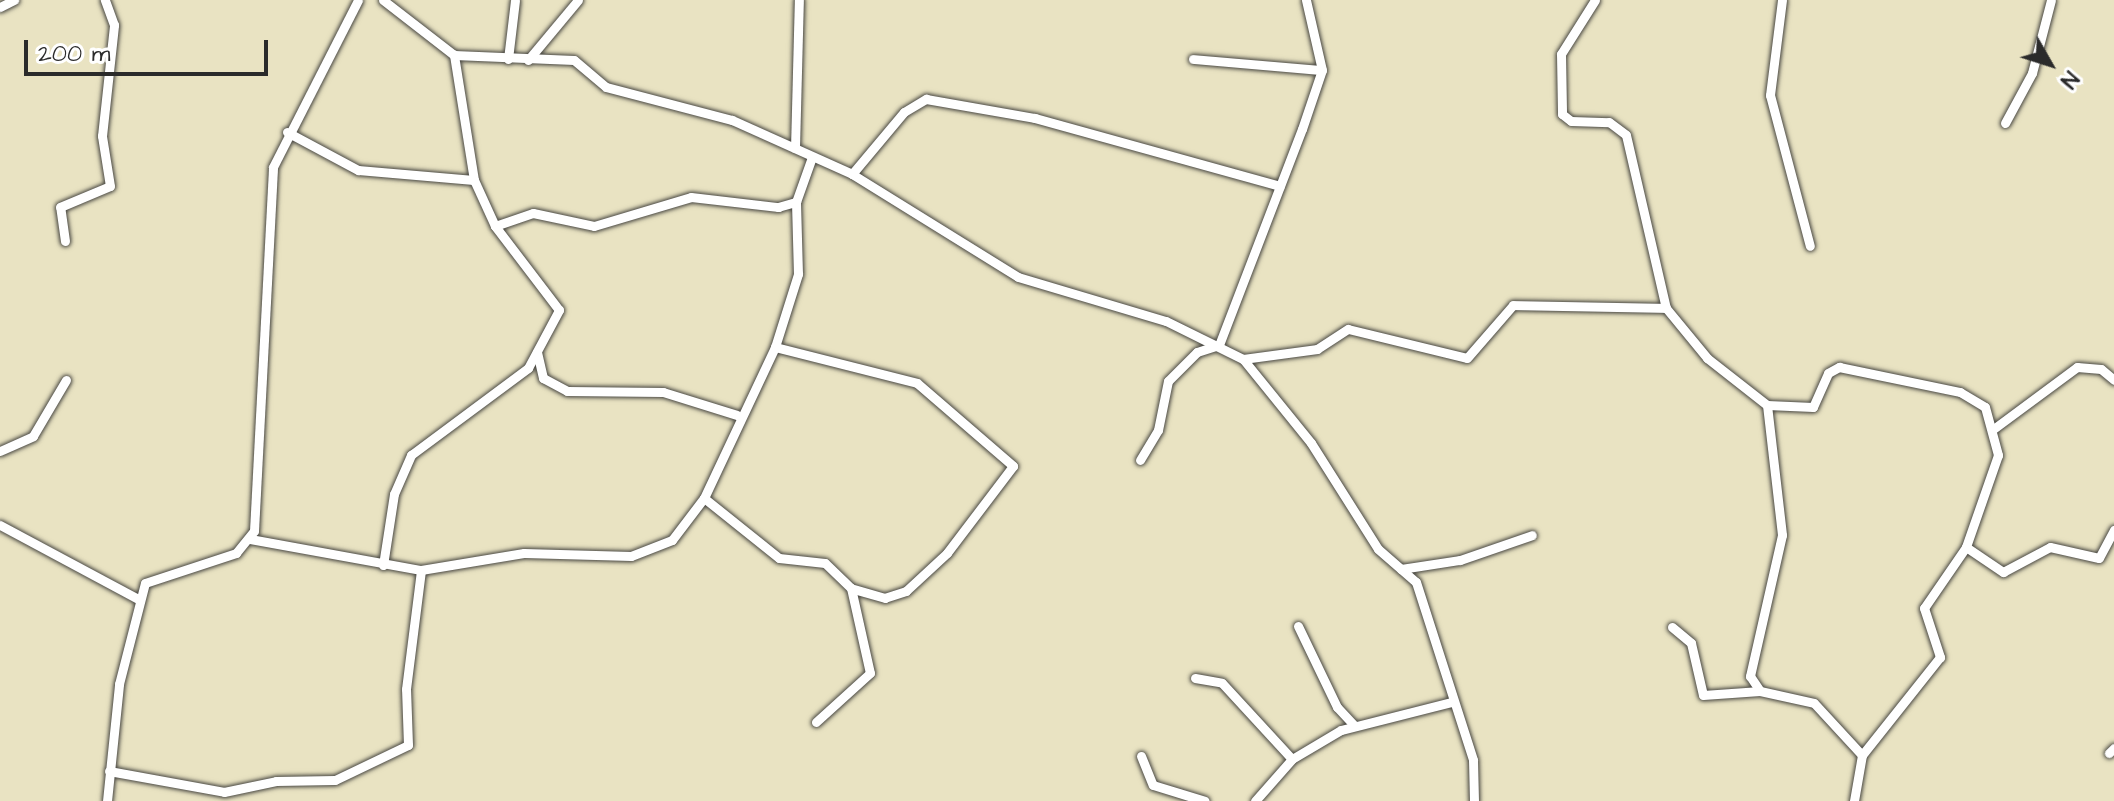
<!DOCTYPE html>
<style>
body{margin:0}
#map{position:relative;width:2114px;height:801px;overflow:hidden;background:#e9e3c2;font-family:"Architects Daughter",sans-serif}
div>[style]{position:absolute}
.roads{filter:drop-shadow(0 0 2px #484742) drop-shadow(0 0 2px #484742)}
.minor>*{height:9px;margin:-4.5px;padding:0 4.5px;transform-origin:4.5px;border-radius:4.5px;background:#fff}
span{translate:-50% -50%;white-space:nowrap;text-align:center;line-height:1.15;-webkit-text-stroke:7px #fff;paint-order:stroke}
.north{position:absolute;left:2010px;top:24px;width:80px;height:80px;-webkit-text-stroke:6px #fff;paint-order:stroke;rotate:129deg;font-size:22px;font-weight:700;line-height:32px;text-align:center;color:#2b2b2b}
.north::after{content:'';display:block;margin:auto;width:28px;height:36px;background:#2b2b2b;clip-path:polygon(50% 0,100% 100%,50% 72%,0 100%)}
.scale{position:absolute;left:24px;top:40px;width:244px;height:36px;box-sizing:border-box;border:4px solid #2b2b2b;border-top:0;padding-left:10px;font-size:24px;line-height:28px;white-space:nowrap;color:#2b2b2b;-webkit-text-stroke:6px #fff;paint-order:stroke}
</style>
<div id="map">
<div class="roads">
<div class="minor">
<div style="left:383px;top:0;width:90px;rotate:37.8deg"></div>
<div style="left:454px;top:55px;width:120px;rotate:2.4deg"></div>
<div style="left:574px;top:60px;width:42px;rotate:40.2deg"></div>
<div style="left:606px;top:87px;width:130px;rotate:14.7deg"></div>
<div style="left:732px;top:120px;width:132px;rotate:24.2deg"></div>
<div style="left:852px;top:174px;width:195px;rotate:31.8deg"></div>
<div style="left:1018px;top:277px;width:154px;rotate:16.6deg"></div>
<div style="left:1166px;top:321px;width:86px;rotate:26.3deg"></div>
<div style="left:1243px;top:359px;width:108px;rotate:51deg"></div>
<div style="left:1311px;top:443px;width:125px;rotate:57.7deg"></div>
<div style="left:1378px;top:549px;width:50px;rotate:41deg"></div>
<div style="left:1416px;top:582px;width:187px;rotate:72.2deg"></div>
<div style="left:1473px;top:760px;width:41px;rotate:88.6deg"></div>
<div style="left:1595px;top:0;width:64px;rotate:122.2deg"></div>
<div style="left:1561px;top:54px;width:60px;rotate:89deg"></div>
<div style="left:1562px;top:114px;width:11px;rotate:38deg"></div>
<div style="left:1571px;top:121px;width:38px;rotate:2deg"></div>
<div style="left:1609px;top:122px;width:21px;rotate:37deg"></div>
<div style="left:1626px;top:135px;width:178px;rotate:77deg"></div>
<div style="left:1666px;top:308px;width:65px;rotate:50.6deg"></div>
<div style="left:1707px;top:358px;width:76px;rotate:38.1deg"></div>
<div style="left:1767px;top:405px;width:131px;rotate:83.4deg"></div>
<div style="left:1782px;top:535px;width:145px;rotate:102.8deg"></div>
<div style="left:1750px;top:676px;width:18px;rotate:56deg"></div>
<div style="left:1760px;top:691px;width:55px;rotate:12.5deg"></div>
<div style="left:1814px;top:703px;width:71px;rotate:47.3deg"></div>
<div style="left:1782px;top:0;width:96px;rotate:97.2deg"></div>
<div style="left:1770px;top:95px;width:156px;rotate:75.2deg"></div>
<div style="left:0;top:7px;width:16px;rotate:-27deg"></div>
<div style="left:508px;top:59px;width:59px;rotate:-83.2deg"></div>
<div style="left:1193px;top:59px;width:129px;rotate:4.9deg"></div>
<div style="left:528px;top:60px;width:78px;rotate:-50.2deg"></div>
<div style="left:2005px;top:123px;width:57px;rotate:-61.6deg"></div>
<div style="left:2032px;top:73px;width:75px;rotate:-75.4deg"></div>
<div style="left:287px;top:132px;width:81px;rotate:28.2deg"></div>
<div style="left:358px;top:170px;width:116px;rotate:4.9deg"></div>
<div style="left:795px;top:148px;width:148px;rotate:-88.5deg"></div>
<div style="left:852px;top:174px;width:81px;rotate:-50deg"></div>
<div style="left:904px;top:112px;width:26px;rotate:-31deg"></div>
<div style="left:926px;top:99px;width:111px;rotate:9.9deg"></div>
<div style="left:1035px;top:118px;width:254px;rotate:15.5deg"></div>
<div style="left:495px;top:226px;width:40px;rotate:-18.9deg"></div>
<div style="left:533px;top:213px;width:62px;rotate:12deg"></div>
<div style="left:594px;top:226px;width:101px;rotate:-16.6deg"></div>
<div style="left:691px;top:197px;width:88px;rotate:6.6deg"></div>
<div style="left:778px;top:207px;width:19px;rotate:-16deg"></div>
<div style="left:65px;top:241px;width:34px;rotate:-98deg"></div>
<div style="left:60px;top:207px;width:54px;rotate:-22.8deg"></div>
<div style="left:110px;top:186px;width:51px;rotate:-99.1deg"></div>
<div style="left:102px;top:136px;width:112px;rotate:-83.8deg"></div>
<div style="left:114px;top:25px;width:27px;rotate:-110deg"></div>
<div style="left:775px;top:347px;width:146px;rotate:14.2deg"></div>
<div style="left:917px;top:383px;width:127px;rotate:40.8deg"></div>
<div style="left:1013px;top:466px;width:109px;rotate:127.2deg"></div>
<div style="left:947px;top:553px;width:56px;rotate:137.2deg"></div>
<div style="left:906px;top:591px;width:22px;rotate:162deg"></div>
<div style="left:885px;top:598px;width:35px;rotate:-164deg"></div>
<div style="left:851px;top:588px;width:87px;rotate:77.4deg"></div>
<div style="left:870px;top:673px;width:73px;rotate:137.8deg"></div>
<div style="left:537px;top:352px;width:27px;rotate:77deg"></div>
<div style="left:543px;top:378px;width:27px;rotate:28deg"></div>
<div style="left:567px;top:391px;width:96px;rotate:0.6deg"></div>
<div style="left:663px;top:392px;width:77px;rotate:17.3deg"></div>
<div style="left:1243px;top:359px;width:75px;rotate:-7.7deg"></div>
<div style="left:1317px;top:349px;width:37px;rotate:-33deg"></div>
<div style="left:1348px;top:329px;width:122px;rotate:13.7deg"></div>
<div style="left:1467px;top:358px;width:70px;rotate:-49deg"></div>
<div style="left:1513px;top:305px;width:153px;rotate:1.1deg"></div>
<div style="left:1767px;top:405px;width:46px;rotate:2.5deg"></div>
<div style="left:1813px;top:407px;width:37px;rotate:-66deg"></div>
<div style="left:1828px;top:373px;width:13px;rotate:-29deg"></div>
<div style="left:1839px;top:367px;width:124px;rotate:11.7deg"></div>
<div style="left:1960px;top:392px;width:29px;rotate:31deg"></div>
<div style="left:1985px;top:407px;width:50px;rotate:74.8deg"></div>
<div style="left:1998px;top:455px;width:97px;rotate:109.2deg"></div>
<div style="left:1966px;top:547px;width:74px;rotate:124.5deg"></div>
<div style="left:1924px;top:608px;width:52px;rotate:71.9deg"></div>
<div style="left:1940px;top:657px;width:125px;rotate:128.5deg"></div>
<div style="left:1862px;top:755px;width:47px;rotate:99.9deg"></div>
<div style="left:1992px;top:430px;width:106px;rotate:-36.5deg"></div>
<div style="left:2077px;top:367px;width:24px;rotate:5deg"></div>
<div style="left:2101px;top:369px;width:17px;rotate:40deg"></div>
<div style="left:0;top:451px;width:36px;rotate:-24deg"></div>
<div style="left:33px;top:436px;width:65px;rotate:-59.5deg"></div>
<div style="left:1140px;top:460px;width:35px;rotate:-59deg"></div>
<div style="left:1158px;top:430px;width:50px;rotate:-78.5deg"></div>
<div style="left:1168px;top:381px;width:41px;rotate:-45deg"></div>
<div style="left:1197px;top:352px;width:23px;rotate:-18deg"></div>
<div style="left:1219px;top:345px;width:231px;rotate:-69deg"></div>
<div style="left:1302px;top:129px;width:62px;rotate:-71.3deg"></div>
<div style="left:1322px;top:70px;width:72px;rotate:-102.9deg"></div>
<div style="left:704px;top:498px;width:96px;rotate:38.7deg"></div>
<div style="left:779px;top:558px;width:46px;rotate:6.2deg"></div>
<div style="left:825px;top:563px;width:36px;rotate:44deg"></div>
<div style="left:0;top:525px;width:157px;rotate:28.2deg"></div>
<div style="left:250px;top:539px;width:174px;rotate:10.3deg"></div>
<div style="left:421px;top:570px;width:104px;rotate:-9.4deg"></div>
<div style="left:524px;top:553px;width:107px;rotate:1.6deg"></div>
<div style="left:631px;top:556px;width:44px;rotate:-21.3deg"></div>
<div style="left:672px;top:540px;width:53px;rotate:-52.7deg"></div>
<div style="left:704px;top:498px;width:167px;rotate:-64.8deg"></div>
<div style="left:775px;top:347px;width:77px;rotate:-72.5deg"></div>
<div style="left:798px;top:274px;width:72px;rotate:-91.6deg"></div>
<div style="left:796px;top:202px;width:48px;rotate:-70.4deg"></div>
<div style="left:1966px;top:547px;width:45px;rotate:34deg"></div>
<div style="left:2003px;top:572px;width:53px;rotate:-28deg"></div>
<div style="left:2050px;top:547px;width:50px;rotate:12.7deg"></div>
<div style="left:2099px;top:558px;width:32px;rotate:-62deg"></div>
<div style="left:383px;top:565px;width:72px;rotate:-81.2deg"></div>
<div style="left:394px;top:494px;width:43px;rotate:-66.4deg"></div>
<div style="left:411px;top:455px;width:146px;rotate:-36.6deg"></div>
<div style="left:528px;top:368px;width:66px;rotate:-61.9deg"></div>
<div style="left:559px;top:310px;width:106px;rotate:-127.3deg"></div>
<div style="left:495px;top:226px;width:51px;rotate:-114.5deg"></div>
<div style="left:474px;top:180px;width:127px;rotate:-99.1deg"></div>
<div style="left:1401px;top:569px;width:60px;rotate:-8.7deg"></div>
<div style="left:1460px;top:560px;width:76px;rotate:-19.1deg"></div>
<div style="left:1298px;top:626px;width:90px;rotate:64.3deg"></div>
<div style="left:1337px;top:707px;width:25px;rotate:47deg"></div>
<div style="left:1672px;top:627px;width:25px;rotate:40deg"></div>
<div style="left:1691px;top:643px;width:53px;rotate:77deg"></div>
<div style="left:1703px;top:695px;width:57px;rotate:-4deg"></div>
<div style="left:1195px;top:678px;width:27px;rotate:10deg"></div>
<div style="left:1222px;top:683px;width:103px;rotate:47.4deg"></div>
<div style="left:2109px;top:753px;width:7px;rotate:-45deg"></div>
<div style="left:1141px;top:756px;width:31px;rotate:68deg"></div>
<div style="left:1153px;top:785px;width:54px;rotate:17.1deg"></div>
<div style="left:109px;top:771px;width:117px;rotate:10.3deg"></div>
<div style="left:224px;top:792px;width:53px;rotate:-11.9deg"></div>
<div style="left:276px;top:781px;width:59px;rotate:-1deg"></div>
<div style="left:335px;top:780px;width:81px;rotate:-25.6deg"></div>
<div style="left:408px;top:745px;width:56px;rotate:-92deg"></div>
<div style="left:406px;top:689px;width:120px;rotate:-82.8deg"></div>
<div style="left:107px;top:801px;width:118px;rotate:-84.1deg"></div>
<div style="left:119px;top:684px;width:104px;rotate:-75.6deg"></div>
<div style="left:145px;top:583px;width:96px;rotate:-18.2deg"></div>
<div style="left:236px;top:553px;width:28px;rotate:-51deg"></div>
<div style="left:254px;top:531px;width:364px;rotate:-87deg"></div>
<div style="left:273px;top:167px;width:187px;rotate:-63deg"></div>
<div style="left:1255px;top:801px;width:56px;rotate:-48.6deg"></div>
<div style="left:1292px;top:759px;width:57px;rotate:-30.6deg"></div>
<div style="left:1341px;top:730px;width:114px;rotate:-14.2deg"></div>
</div>
</div>
<div class="north">N</div>
<div class="scale">200 m</div>
</div>
